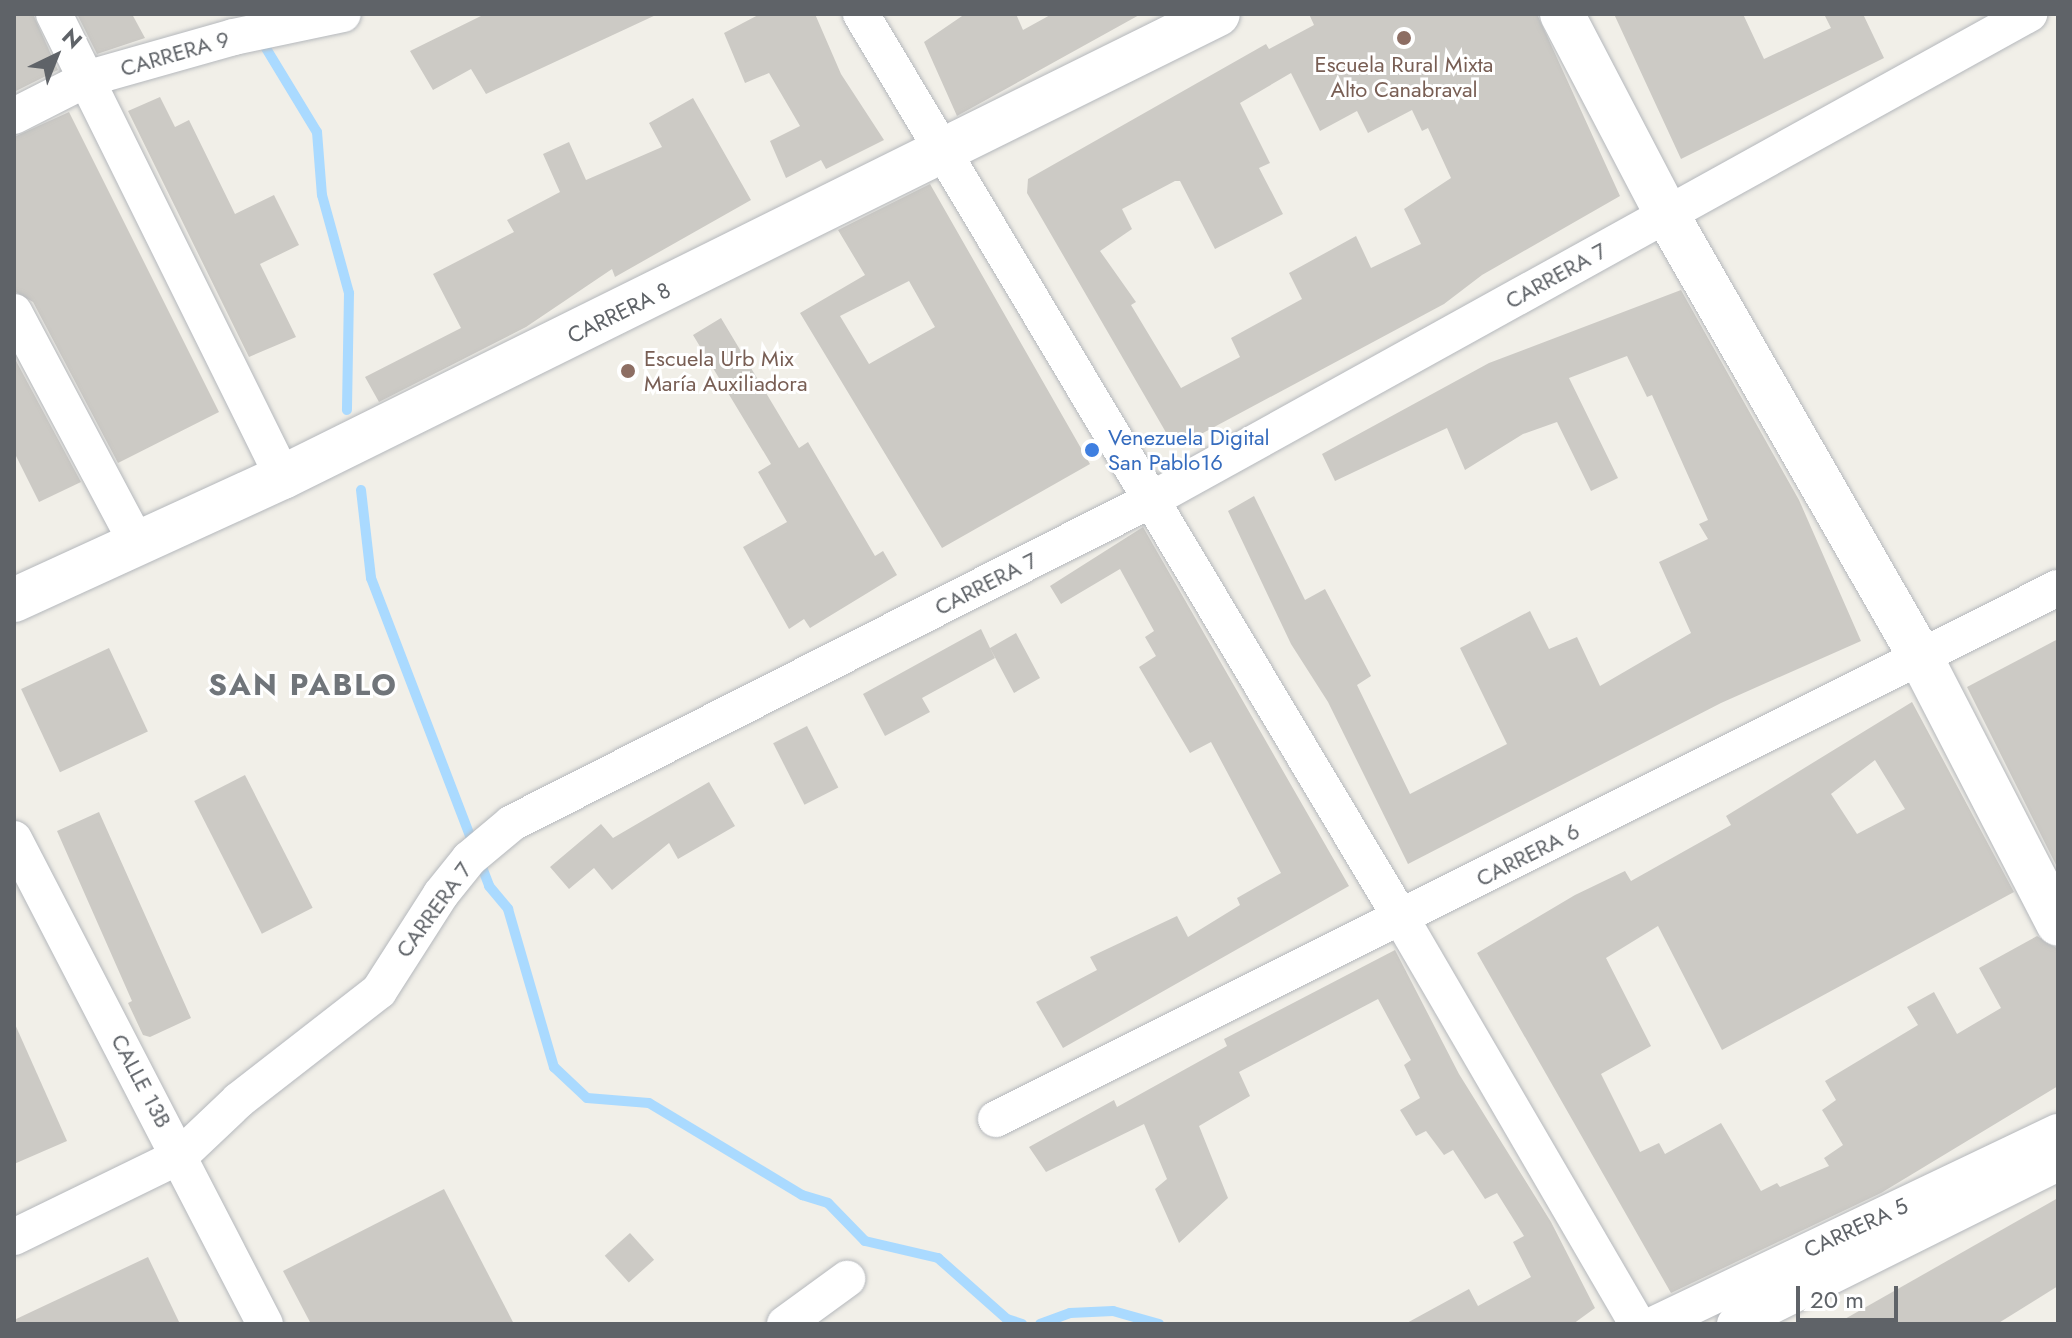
<!DOCTYPE html>
<meta charset="utf-8">
<style>
body{margin:0}
#map{position:relative;width:2072px;height:1338px;overflow:hidden;background:#f1efe8;font-family:Jost,sans-serif}
div>[style]{position:absolute}
.stream>*{height:10px;margin:-5px;padding:0 5px;transform-origin:5px;border-radius:5px;background:#aadaff}
.building>*{inset:0;background:#cccac5;transform-origin:0 0}
.roads{filter:drop-shadow(0 0 2px #b5b8bc) drop-shadow(0 0 2px #b5b8bc)}
.minor>*{height:36px;margin:-18px;padding:0 18px;transform-origin:18px;border-radius:18px;background:#fff}
.tertiary>*{height:44px;margin:-22px;padding:0 22px;transform-origin:22px;border-radius:22px;background:#fff}
.secondary>*{height:44px;margin:-22px;padding:0 22px;transform-origin:22px;border-radius:22px;background:#fff}
.dots>*{width:22px;height:22px;translate:-50% -50%;box-sizing:border-box;border:4px solid #fff;border-radius:50%}
span{translate:-50% -50%;white-space:nowrap;text-align:center;line-height:1.15;-webkit-text-stroke:6px #fff;paint-order:stroke}
.street-label{font-size:22px;color:#5f6368}
.education-label{font-size:22px;color:#785e54}
.left{translate:0 -50%;text-align:left}
.shop-label{font-size:22px;color:#366cbe}
.district-label{font-size:30px;color:#70757a;font-weight:700;letter-spacing:2px}
.frame{position:absolute;inset:0;border:16px solid #5f6368;pointer-events:none}
.north{position:absolute;left:16px;top:16px;width:80px;height:80px;-webkit-text-stroke:6px #fff;paint-order:stroke;rotate:43deg;font-size:22px;font-weight:700;line-height:32px;text-align:center;color:#5f6368}
.north::after{content:'';display:block;margin:auto;width:28px;height:36px;background:#5f6368;clip-path:polygon(50% 0,100% 100%,50% 72%,0 100%)}
.scale{position:absolute;left:1796px;top:1286px;width:102px;height:36px;box-sizing:border-box;border:4px solid #5f6368;border-top:0;padding-left:10px;font-size:24px;line-height:28px;white-space:nowrap;color:#5f6368;-webkit-text-stroke:6px #fff;paint-order:stroke}
</style>
<div id="map">
<div class="stream">
<div style="left:261px;top:40px;width:108px;rotate:58.7deg"></div>
<div style="left:317px;top:132px;width:63px;rotate:85.5deg"></div>
<div style="left:322px;top:195px;width:102px;rotate:74.6deg"></div>
<div style="left:349px;top:293px;width:117px;rotate:91deg"></div>
<div style="left:361px;top:490px;width:89px;rotate:83.5deg"></div>
<div style="left:371px;top:578px;width:330px;rotate:69deg"></div>
<div style="left:489px;top:886px;width:30px;rotate:50deg"></div>
<div style="left:508px;top:909px;width:165px;rotate:73.8deg"></div>
<div style="left:554px;top:1067px;width:45px;rotate:43.2deg"></div>
<div style="left:587px;top:1098px;width:62px;rotate:4.6deg"></div>
<div style="left:649px;top:1103px;width:179px;rotate:31deg"></div>
<div style="left:802px;top:1195px;width:27px;rotate:17deg"></div>
<div style="left:828px;top:1203px;width:53px;rotate:45.8deg"></div>
<div style="left:865px;top:1241px;width:75px;rotate:13.1deg"></div>
<div style="left:938px;top:1258px;width:92px;rotate:41.5deg"></div>
<div style="left:1007px;top:1319px;width:16px;rotate:18deg"></div>
<div style="left:1040px;top:1324px;width:32px;rotate:-20deg"></div>
<div style="left:1070px;top:1313px;width:43px;rotate:-2.7deg"></div>
<div style="left:1113px;top:1311px;width:48px;rotate:15.8deg"></div>
</div>
<div class="building">
<div style="clip-path:polygon(14px 14px,33px 14px,58px 70px,14px 92px)"></div>
<div style="clip-path:polygon(77px 14px,132px 14px,145px 38px,97px 54px)"></div>
<div style="clip-path:polygon(485px 14px,658px 14px,486px 94px,471px 69px,433px 90px,410px 51px)"></div>
<div style="clip-path:polygon(760px 14px,815px 14px,841px 74px,884px 140px,826px 169px,821px 160px,786px 178px,770px 141px,800px 126px,769px 73px,745px 83px,724px 33px)"></div>
<div style="clip-path:polygon(965px 14px,1016px 14px,1023px 30px,1052px 14px,1141px 14px,957px 116px,924px 42px)"></div>
<div style="clip-path:polygon(evenodd,1309px 14px,1537px 14px,1620px 196px,1482px 275px,1444px 304px,1175px 448px,1027px 193px,1028px 179px,1266px 44px,1269px 49px,1314px 25px,1309px 14px,1291px 73px,1320px 131px,1357px 111px,1368px 133px,1412px 110px,1422px 131px,1428px 128px,1451px 178px,1404px 209px,1421px 244px,1371px 268px,1356px 236px,1289px 273px,1302px 299px,1231px 338px,1240px 357px,1181px 388px,1131px 305px,1136px 302px,1100px 251px,1132px 229px,1122px 209px,1175px 181px,1180px 181px,1215px 249px,1283px 214px,1259px 168px,1270px 163px,1240px 103px,1291px 73px)"></div>
<div style="clip-path:polygon(1614px 14px,1743px 14px,1764px 59px,1831px 28px,1824px 14px,1863px 14px,1884px 58px,1681px 159px)"></div>
<div style="clip-path:polygon(160px 97px,175px 127px,189px 120px,235px 214px,274px 195px,299px 245px,260px 264px,296px 337px,249px 357px,128px 111px)"></div>
<div style="clip-path:polygon(693px 98px,751px 200px,615px 277px,612px 269px,526px 327px,379px 402px,365px 377px,461px 328px,433px 274px,514px 232px,507px 220px,560px 192px,543px 154px,569px 142px,586px 180px,662px 147px,649px 123px)"></div>
<div style="clip-path:polygon(69px 112px,219px 412px,118px 463px,33px 302px,14px 291px,14px 137px)"></div>
<div style="clip-path:polygon(evenodd,930px 184px,1090px 464px,942px 548px,800px 313px,865px 275px,838px 230px,930px 184px,909px 281px,935px 327px,869px 364px,840px 316px,909px 281px)"></div>
<div style="clip-path:polygon(1681px 290px,1799px 500px,1861px 641px,1721px 703px,1408px 864px,1328px 702px,1291px 644px,1228px 511px,1254px 496px,1305px 600px,1325px 589px,1371px 676px,1357px 685px,1410px 794px,1507px 744px,1460px 648px,1530px 611px,1549px 649px,1577px 637px,1600px 686px,1691px 633px,1659px 562px,1708px 539px,1699px 524px,1708px 520px,1652px 395px,1647px 397px,1627px 356px,1569px 378px,1618px 478px,1591px 491px,1557px 422px,1523px 434px,1465px 470px,1447px 428px,1335px 481px,1322px 454px,1489px 363px)"></div>
<div style="clip-path:polygon(721px 318px,799px 448px,808px 442px,875px 556px,883px 551px,897px 575px,810px 628px,804px 619px,789px 629px,743px 547px,787px 522px,758px 472px,771px 464px,693px 335px)"></div>
<div style="clip-path:polygon(14px 357px,81px 482px,39px 502px,14px 452px)"></div>
<div style="clip-path:polygon(1143px 527px,1349px 886px,1063px 1048px,1036px 1002px,1097px 970px,1090px 957px,1177px 916px,1188px 937px,1240px 905px,1237px 898px,1281px 873px,1211px 742px,1190px 753px,1139px 667px,1156px 656px,1145px 637px,1154px 631px,1120px 569px,1061px 604px,1050px 586px)"></div>
<div style="clip-path:polygon(981px 629px,990px 648px,1016px 633px,1040px 678px,1014px 693px,990px 648px,995px 658px,922px 698px,930px 712px,885px 736px,863px 694px)"></div>
<div style="clip-path:polygon(2058px 639px,2058px 869px,1967px 687px)"></div>
<div style="left:109px;top:648px;width:92px;height:97px;rotate:65deg"></div>
<div style="clip-path:polygon(evenodd,1912px 702px,2014px 892px,1722px 1050px,1658px 926px,1606px 958px,1651px 1046px,1601px 1074px,1640px 1152px,1659px 1143px,1665px 1154px,1721px 1123px,1761px 1191px,1777px 1183px,1780px 1187px,1829px 1166px,1824px 1158px,1843px 1145px,1822px 1110px,1836px 1100px,1825px 1081px,1918px 1025px,1907px 1007px,1934px 992px,1957px 1034px,2001px 1008px,1979px 968px,2037px 936px,2058px 949px,2058px 1086px,1881px 1193px,1671px 1293px,1477px 953px,1575px 895px,1625px 871px,1631px 881px,1731px 825px,1726px 816px,1912px 702px,1875px 760px,1905px 809px,1857px 834px,1831px 794px,1875px 760px)"></div>
<div style="left:807px;top:726px;width:69px;height:38px;rotate:63deg"></div>
<div style="left:245px;top:775px;width:149px;height:57px;rotate:63deg"></div>
<div style="clip-path:polygon(709px 782px,735px 826px,678px 859px,669px 843px,612px 890px,594px 868px,569px 889px,550px 867px,601px 824px,613px 838px)"></div>
<div style="clip-path:polygon(99px 812px,191px 1018px,150px 1037px,143px 1035px,128px 1003px,132px 1001px,57px 831px)"></div>
<div style="clip-path:polygon(1395px 950px,1459px 1074px,1551px 1222px,1595px 1308px,1573px 1324px,1405px 1324px,1469px 1289px,1478px 1306px,1531px 1277px,1513px 1242px,1524px 1236px,1497px 1193px,1485px 1199px,1453px 1150px,1444px 1155px,1426px 1131px,1416px 1136px,1400px 1110px,1420px 1098px,1404px 1065px,1411px 1060px,1378px 999px,1239px 1072px,1250px 1096px,1199px 1126px,1228px 1198px,1179px 1243px,1155px 1189px,1167px 1179px,1144px 1124px,1046px 1172px,1029px 1147px,1114px 1100px,1117px 1107px,1227px 1046px,1224px 1039px)"></div>
<div style="clip-path:polygon(14px 1022px,67px 1141px,14px 1164px)"></div>
<div style="clip-path:polygon(444px 1189px,514px 1324px,311px 1324px,283px 1271px)"></div>
<div style="clip-path:polygon(2058px 1198px,2058px 1286px,1997px 1324px,1836px 1324px)"></div>
<div style="left:630px;top:1233px;width:36px;height:34px;rotate:48deg"></div>
<div style="clip-path:polygon(148px 1257px,180px 1324px,14px 1324px,14px 1320px)"></div>
</div>
<div class="roads">
<div class="minor">
<div style="left:54px;top:14px;width:517px;rotate:63.68deg"></div>
<div style="left:861px;top:14px;width:1053px;rotate:59.15deg"></div>
<div style="left:1401px;top:918px;width:470px;rotate:59.8deg"></div>
<div style="left:14px;top:116px;width:84px;rotate:-26.9deg"></div>
<div style="left:89px;top:78px;width:151px;rotate:-15.8deg"></div>
<div style="left:234px;top:37px;width:111px;rotate:-11.9deg"></div>
<div style="left:14px;top:312px;width:262px;rotate:62deg"></div>
<div style="left:14px;top:839px;width:546px;rotate:62.64deg"></div>
<div style="left:996px;top:1119px;width:1187px;rotate:-26.57deg"></div>
<div style="left:14px;top:1237px;width:185px;rotate:-26deg"></div>
<div style="left:180px;top:1156px;width:81px;rotate:-43.5deg"></div>
<div style="left:239px;top:1100px;width:177px;rotate:-37.9deg"></div>
<div style="left:379px;top:991px;width:115px;rotate:-57.4deg"></div>
<div style="left:441px;top:894px;width:45px;rotate:-51.3deg"></div>
<div style="left:469px;top:859px;width:56px;rotate:-39.9deg"></div>
<div style="left:512px;top:823px;width:716px;rotate:-26.82deg"></div>
<div style="left:1151px;top:500px;width:1004px;rotate:-28.97deg"></div>
<div style="left:785px;top:1324px;width:77px;rotate:-36deg"></div>
<div style="left:1655px;top:1324px;width:446px;rotate:-25.5deg"></div>
<div style="left:1735px;top:1324px;width:361px;rotate:-26.5deg"></div>
</div>
<div class="tertiary">
<div style="left:14px;top:600px;width:296px;rotate:-24.6deg"></div>
<div style="left:283px;top:477px;width:1043px;rotate:-26.34deg"></div>
</div>
<div class="secondary">
<div style="left:1562px;top:14px;width:227px;rotate:62.4deg"></div>
<div style="left:1667px;top:215px;width:511px;rotate:60.17deg"></div>
<div style="left:1921px;top:658px;width:299px;rotate:62.7deg"></div>
</div>
</div>
<div class="dots">
<div style="left:1404px;top:38px;background:#8d6e63"></div>
<div style="left:628px;top:371px;background:#8d6e63"></div>
<div style="left:1092px;top:450px;background:#3f7fe0"></div>
</div>
<div class="street-label">
<span style="left:175px;top:54px;rotate:-16deg">CARRERA 9</span>
<span style="left:1556px;top:276px;rotate:-29deg">CARRERA 7</span>
<span style="left:619px;top:313px;rotate:-26deg">CARRERA 8</span>
<span style="left:986px;top:584px;rotate:-27deg">CARRERA 7</span>
<span style="left:1528px;top:855px;rotate:-27deg">CARRERA 6</span>
<span style="left:434px;top:910px;rotate:-54deg">CARRERA 7</span>
<span style="left:141px;top:1081px;rotate:62deg">CALLE 13B</span>
<span style="left:1856px;top:1228px;rotate:-25deg">CARRERA 5</span>
</div>
<div class="education-label">
<span style="left:1404px;top:77px">Escuela Rural Mixta<br>Alto Canabraval</span>
<span class="left" style="left:644px;top:371px">Escuela Urb Mix<br>María Auxiliadora</span>
</div>
<div class="shop-label">
<span class="left" style="left:1108px;top:450px">Venezuela Digital<br>San Pablo16</span>
</div>
<div class="district-label">
<span style="left:303px;top:685px">SAN PABLO</span>
</div>
<div class="frame"></div>
<div class="north">N</div>
<div class="scale">20 m</div>
</div>
